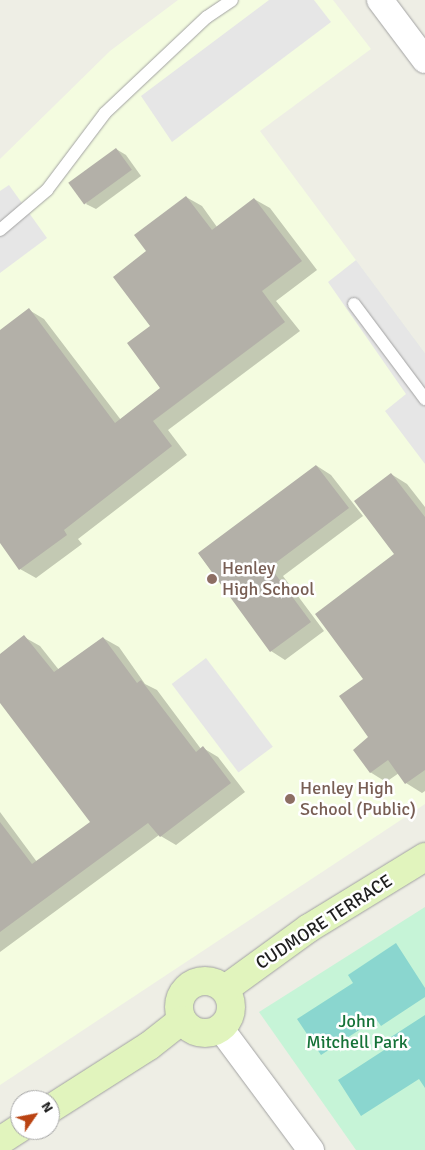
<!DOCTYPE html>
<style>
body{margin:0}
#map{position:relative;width:425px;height:1150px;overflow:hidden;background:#eeeee5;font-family:Signika,sans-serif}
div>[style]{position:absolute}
.education>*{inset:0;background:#f4fce0}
.park>*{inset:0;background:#c6f4d7}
.pitch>*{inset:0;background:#8ad6cf}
.parking>*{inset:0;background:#e6e6e6;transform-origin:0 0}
.shadow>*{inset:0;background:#0003}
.building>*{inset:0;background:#b3b0a8;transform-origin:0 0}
.roads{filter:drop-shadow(0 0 1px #a2a2a2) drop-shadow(0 0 1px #a2a2a2)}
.lane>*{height:12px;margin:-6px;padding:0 6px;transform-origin:6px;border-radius:6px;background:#fff}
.street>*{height:26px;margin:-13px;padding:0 13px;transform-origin:13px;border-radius:13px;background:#fff}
.secondary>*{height:28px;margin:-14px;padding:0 14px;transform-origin:14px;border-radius:14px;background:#e1f4bd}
.secondary>.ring{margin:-14px;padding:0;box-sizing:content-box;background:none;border:28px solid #e1f4bd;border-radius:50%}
.dots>*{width:14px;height:14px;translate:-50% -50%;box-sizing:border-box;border:2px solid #fff;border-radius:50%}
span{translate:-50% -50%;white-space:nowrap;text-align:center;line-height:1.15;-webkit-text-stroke:5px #fff;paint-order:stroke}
.education-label{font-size:18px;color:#785e54}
.left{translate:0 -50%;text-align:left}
.street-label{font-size:18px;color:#1e1e1e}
.park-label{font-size:18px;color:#157238}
.north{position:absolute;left:10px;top:1090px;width:50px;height:50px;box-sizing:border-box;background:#fff;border:1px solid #a5a5a5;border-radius:50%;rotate:57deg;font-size:14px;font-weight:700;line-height:20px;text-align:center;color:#1e1e1e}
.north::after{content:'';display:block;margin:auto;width:18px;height:22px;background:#ba4312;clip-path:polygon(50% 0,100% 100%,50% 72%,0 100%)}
</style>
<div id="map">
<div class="education">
<div style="clip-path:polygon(178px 0,333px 0,371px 49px,260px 131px,425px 353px,425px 804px,0 1085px,0 159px,110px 51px)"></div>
</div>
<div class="park">
<div style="clip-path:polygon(425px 907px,425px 1150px,356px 1150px,259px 1012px)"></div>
</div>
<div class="pitch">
<div style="clip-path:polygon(396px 943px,425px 988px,425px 997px,381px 1026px,376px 1019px,321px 1055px,297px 1019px,353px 983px,348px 975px)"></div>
<div style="clip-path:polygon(425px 1015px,425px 1088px,419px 1079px,361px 1116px,338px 1080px,395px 1043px,391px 1037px)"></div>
</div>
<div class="parking">
<div style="clip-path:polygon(269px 0,314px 0,331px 22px,172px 142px,141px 96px)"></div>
<div style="clip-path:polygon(9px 185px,47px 238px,0 273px,0 191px)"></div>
<div style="clip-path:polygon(356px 260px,425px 353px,425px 464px,385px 411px,406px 394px,328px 282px)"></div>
<div style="left:206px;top:658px;width:111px;height:43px;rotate:53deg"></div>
</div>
<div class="shadow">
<div style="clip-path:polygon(116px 149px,126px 155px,141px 176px,96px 209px,86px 204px)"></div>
<div style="clip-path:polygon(186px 197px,202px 206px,217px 227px,254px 199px,270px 208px,317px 270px,276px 301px,300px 331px,168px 430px,187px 455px,78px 539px,82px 544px,36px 578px,20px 569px,0 541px,0 331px,29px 310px,44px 319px,121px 420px,162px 388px,152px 327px,148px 252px)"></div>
<div style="clip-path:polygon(317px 466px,331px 475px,363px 516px,283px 576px,324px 631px,285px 660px,271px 651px,199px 554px)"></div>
<div style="clip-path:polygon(391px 474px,407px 484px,425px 507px,425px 791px,422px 793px,406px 783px,399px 773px,386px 782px,370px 772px,365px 679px,396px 555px)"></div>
<div style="clip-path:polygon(24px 637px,40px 646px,59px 670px,103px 638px,119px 647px,145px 684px,157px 690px,201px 749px,203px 748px,218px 757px,245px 792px,176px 845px,159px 835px,0 952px,0 812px,37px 862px,92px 822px,0 701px,0 655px)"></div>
</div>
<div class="building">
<div style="left:116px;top:148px;width:27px;height:59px;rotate:54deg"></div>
<div style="clip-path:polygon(186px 196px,212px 230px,254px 198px,302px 261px,262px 291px,285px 322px,153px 421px,172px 446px,64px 530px,67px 535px,19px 570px,0 543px,0 330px,29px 308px,115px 423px,160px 388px,127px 343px,150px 326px,113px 277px,146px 251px,134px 235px)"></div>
<div style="clip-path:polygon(316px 465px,349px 508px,270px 567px,311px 622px,270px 652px,198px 553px)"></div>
<div style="clip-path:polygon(391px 473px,425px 517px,425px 770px,405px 784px,388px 760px,370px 773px,353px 750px,368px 737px,339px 696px,363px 679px,315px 614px,394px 554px,354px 501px)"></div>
<div style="clip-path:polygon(24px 635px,54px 672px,103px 637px,137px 683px,141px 680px,196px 752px,203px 746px,231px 783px,160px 837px,148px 823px,0 932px,0 822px,32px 864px,90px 822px,0 703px,0 654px)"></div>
</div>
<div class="roads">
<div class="lane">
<div style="left:0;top:230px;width:62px;rotate:-40.4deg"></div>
<div style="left:47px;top:190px;width:96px;rotate:-53deg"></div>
<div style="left:105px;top:113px;width:140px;rotate:-43.3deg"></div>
<div style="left:207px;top:17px;width:30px;rotate:-34deg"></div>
<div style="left:354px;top:304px;width:119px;rotate:53.2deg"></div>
</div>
<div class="street">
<div style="left:380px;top:0;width:75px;rotate:53.1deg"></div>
<div style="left:221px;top:1029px;width:151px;rotate:53.4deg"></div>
</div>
<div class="secondary">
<div class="ring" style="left:179px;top:981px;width:24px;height:24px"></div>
<div style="left:225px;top:989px;width:104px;rotate:-36deg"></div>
<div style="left:309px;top:928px;width:136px;rotate:-31.5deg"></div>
<div style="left:50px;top:1109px;width:117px;rotate:-32.5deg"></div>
<div style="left:149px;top:1046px;width:42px;rotate:-38.2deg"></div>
<div style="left:0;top:1141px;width:24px;rotate:-33deg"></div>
</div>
</div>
<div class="dots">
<div style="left:212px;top:579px;background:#8d6e63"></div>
<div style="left:290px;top:799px;background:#8d6e63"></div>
</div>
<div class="education-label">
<span class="left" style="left:222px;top:579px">Henley<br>High School</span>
<span class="left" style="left:300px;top:799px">Henley High<br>School (Public)</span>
</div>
<div class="street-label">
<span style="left:324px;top:922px;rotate:-33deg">CUDMORE TERRACE</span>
</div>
<div class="park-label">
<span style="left:357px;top:1032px">John<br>Mitchell Park</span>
</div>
<div class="north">N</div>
</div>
